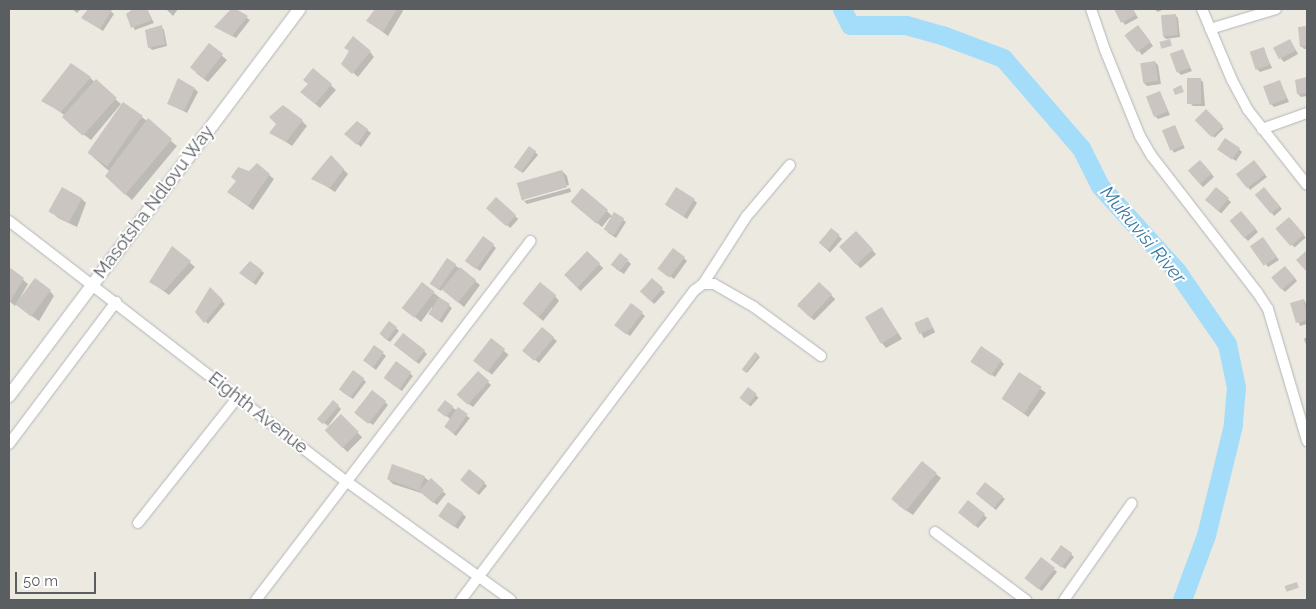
<!DOCTYPE html>
<style>
body{margin:0}
#map{position:relative;width:1316px;height:609px;overflow:hidden;background:#ece9e1;font-family:Raleway,sans-serif}
div>[style]{position:absolute}
.shadow>*{inset:0;background:#0003;transform-origin:0 0}
.river>*{height:19px;margin:-9.5px;padding:0 9.5px;transform-origin:9.5px;border-radius:9.5px;background:#a3ddfa}
.building>*{inset:0;background:#cac5c0;transform-origin:0 0}
.roads{filter:drop-shadow(0 0 1px #b2b5b8) drop-shadow(0 0 1px #b2b5b8)}
.minor>*{height:10px;margin:-5px;padding:0 5px;transform-origin:5px;border-radius:5px;background:#fff}
.tertiary>*{height:12px;margin:-6px;padding:0 6px;transform-origin:6px;border-radius:6px;background:#fff}
span{translate:-50% -50%;white-space:nowrap;text-align:center;line-height:1.15;-webkit-text-stroke:4px #fff;paint-order:stroke}
.street-label{font-size:18px;color:#5a5e61}
.water-label{font-size:19px;color:#3f79a2;font-style:italic}
.frame{position:absolute;inset:0;border:10px solid #5a5e61;pointer-events:none}
.scale{position:absolute;left:15px;top:572px;width:81px;height:22px;box-sizing:border-box;border:2px solid #5a5e61;border-top:0;padding-left:6px;font-size:15px;line-height:18px;white-space:nowrap;color:#5a5e61;-webkit-text-stroke:4px #fff;paint-order:stroke}
</style>
<div id="map">
<div class="shadow">
<div style="clip-path:polygon(72px 9px,81px 9px,77px 13px)"></div>
<div style="clip-path:polygon(89px 9px,108px 9px,114px 14px,103px 31px,83px 18px)"></div>
<div style="clip-path:polygon(135px 9px,147px 9px,154px 23px,135px 30px,127px 15px)"></div>
<div style="clip-path:polygon(166px 9px,178px 9px,173px 16px)"></div>
<div style="clip-path:polygon(232px 9px,250px 20px,236px 38px,215px 27px)"></div>
<div style="clip-path:polygon(376px 9px,401px 9px,403px 11px,388px 36px,368px 21px)"></div>
<div style="clip-path:polygon(1115px 9px,1133px 9px,1138px 18px,1125px 25px)"></div>
<div style="clip-path:polygon(1154px 9px,1164px 9px,1158px 12px)"></div>
<div style="clip-path:polygon(1175px 15px,1178px 18px,1180px 37px,1166px 39px,1163px 36px)"></div>
<div style="clip-path:polygon(161px 27px,164px 30px,167px 46px,152px 50px,149px 47px)"></div>
<div style="clip-path:polygon(1307px 27px,1307px 49px,1304px 49px,1301px 46px,1299px 28px)"></div>
<div style="clip-path:polygon(1141px 30px,1153px 46px,1142px 55px,1127px 36px)"></div>
<div style="clip-path:polygon(1290px 40px,1298px 54px,1284px 62px,1281px 59px)"></div>
<div style="clip-path:polygon(209px 45px,227px 60px,208px 82px,196px 73px)"></div>
<div style="clip-path:polygon(1263px 48px,1272px 68px,1260px 72px,1257px 69px)"></div>
<div style="clip-path:polygon(1183px 51px,1192px 71px,1181px 75px,1178px 72px)"></div>
<div style="clip-path:polygon(370px 52px,374px 57px,358px 77px,343px 63px)"></div>
<div style="clip-path:polygon(1155px 62px,1158px 65px,1161px 84px,1147px 86px,1144px 83px)"></div>
<div style="clip-path:polygon(313px 69px,336px 90px,320px 108px,306px 96px)"></div>
<div style="clip-path:polygon(90px 78px,121px 104px,91px 140px,70px 124px,65px 119px,67px 117px,43px 100px)"></div>
<div style="clip-path:polygon(1200px 79px,1203px 82px,1205px 106px,1193px 106px,1190px 103px)"></div>
<div style="clip-path:polygon(1307px 79px,1307px 96px,1301px 97px,1298px 94px,1296px 81px)"></div>
<div style="clip-path:polygon(1280px 82px,1289px 102px,1274px 107px,1271px 104px)"></div>
<div style="clip-path:polygon(195px 89px,198px 92px,187px 113px,168px 103px)"></div>
<div style="clip-path:polygon(1160px 92px,1170px 115px,1158px 119px,1155px 116px)"></div>
<div style="left:1206px;top:111px;width:25px;height:13px;rotate:45deg"></div>
<div style="clip-path:polygon(142px 117px,177px 146px,132px 200px,113px 183px,110px 172px,92px 156px)"></div>
<div style="clip-path:polygon(302px 121px,307px 126px,292px 146px,271px 132px)"></div>
<div style="clip-path:polygon(357px 122px,371px 133px,361px 147px,346px 134px)"></div>
<div style="left:1175px;top:126px;width:24px;height:12px;rotate:66deg"></div>
<div style="clip-path:polygon(1239px 149px,1242px 152px,1236px 161px,1222px 152px)"></div>
<div style="clip-path:polygon(535px 152px,538px 155px,523px 173px,515px 166px)"></div>
<div style="clip-path:polygon(331px 157px,348px 174px,335px 192px,313px 178px)"></div>
<div style="clip-path:polygon(1203px 164px,1214px 177px,1203px 187px,1200px 184px)"></div>
<div style="clip-path:polygon(1257px 164px,1267px 177px,1250px 190px,1248px 187px)"></div>
<div style="clip-path:polygon(562px 171px,567px 176px,569px 185px,524px 198px,524px 201px,570px 188px,571px 192px,527px 204px,522px 199px,518px 183px)"></div>
<div style="clip-path:polygon(250px 172px,269px 175px,274px 179px,253px 210px,229px 192px)"></div>
<div style="left:1216px;top:189px;width:20px;height:15px;rotate:41deg"></div>
<div style="clip-path:polygon(1267px 192px,1282px 209px,1274px 216px,1272px 213px)"></div>
<div style="clip-path:polygon(82px 199px,86px 203px,77px 227px,58px 218px,53px 213px)"></div>
<div style="left:496px;top:199px;width:30px;height:12px;rotate:42deg"></div>
<div style="clip-path:polygon(694px 200px,697px 203px,687px 219px,669px 207px)"></div>
<div style="clip-path:polygon(577px 206px,607px 211px,613px 217px,615px 214px,626px 222px,616px 238px,607px 232px,612px 218px,610px 217px,602px 227px)"></div>
<div style="clip-path:polygon(1244px 215px,1258px 232px,1248px 241px,1245px 238px)"></div>
<div style="left:1289px;top:219px;width:25px;height:15px;rotate:48deg"></div>
<div style="left:831px;top:229px;width:15px;height:18px;rotate:42deg"></div>
<div style="left:856px;top:232px;width:30px;height:21px;rotate:48deg"></div>
<div style="clip-path:polygon(483px 237px,496px 248px,480px 271px,470px 263px)"></div>
<div style="clip-path:polygon(1265px 242px,1279px 260px,1268px 267px,1252px 246px)"></div>
<div style="clip-path:polygon(173px 248px,195px 267px,169px 295px,151px 282px)"></div>
<div style="left:587px;top:252px;width:23px;height:32px;rotate:45deg"></div>
<div style="clip-path:polygon(684px 258px,687px 261px,674px 279px,663px 271px)"></div>
<div style="clip-path:polygon(628px 261px,631px 264px,624px 274px,616px 269px)"></div>
<div style="clip-path:polygon(455px 265px,480px 285px,464px 307px,442px 289px,441px 291px,433px 285px)"></div>
<div style="clip-path:polygon(9px 268px,28px 284px,15px 306px,9px 301px)"></div>
<div style="clip-path:polygon(1288px 270px,1297px 281px,1285px 292px,1282px 289px)"></div>
<div style="clip-path:polygon(262px 271px,264px 273px,256px 285px,244px 276px)"></div>
<div style="left:652px;top:280px;width:18px;height:16px;rotate:43deg"></div>
<div style="left:819px;top:283px;width:23px;height:30px;rotate:45deg"></div>
<div style="clip-path:polygon(210px 289px,225px 304px,208px 324px,196px 312px)"></div>
<div style="clip-path:polygon(50px 291px,54px 296px,39px 321px,23px 310px)"></div>
<div style="clip-path:polygon(434px 293px,452px 308px,442px 323px,433px 317px,432px 307px,421px 322px,404px 308px)"></div>
<div style="clip-path:polygon(555px 296px,559px 301px,543px 321px,529px 309px)"></div>
<div style="clip-path:polygon(1304px 300px,1307px 305px,1307px 324px,1300px 326px,1292px 303px)"></div>
<div style="clip-path:polygon(631px 304px,645px 316px,630px 336px,619px 328px)"></div>
<div style="clip-path:polygon(882px 308px,902px 339px,886px 348px,882px 343px)"></div>
<div style="left:928px;top:318px;width:16px;height:13px;rotate:63deg"></div>
<div style="clip-path:polygon(396px 328px,399px 331px,390px 342px,383px 337px)"></div>
<div style="clip-path:polygon(542px 329px,557px 341px,539px 363px,528px 354px)"></div>
<div style="clip-path:polygon(1307px 337px,1307px 347px,1304px 339px)"></div>
<div style="left:491px;top:340px;width:23px;height:26px;rotate:40deg"></div>
<div style="clip-path:polygon(374px 346px,386px 356px,376px 370px,367px 363px)"></div>
<div style="clip-path:polygon(399px 348px,424px 351px,427px 354px,419px 364px)"></div>
<div style="clip-path:polygon(756px 354px,760px 357px,747px 373px,744px 370px)"></div>
<div style="clip-path:polygon(1001px 361px,1004px 364px,995px 377px,975px 363px)"></div>
<div style="clip-path:polygon(396px 362px,413px 376px,402px 391px,387px 380px)"></div>
<div style="clip-path:polygon(478px 373px,491px 385px,473px 407px,462px 399px)"></div>
<div style="left:1020px;top:374px;width:32px;height:30px;rotate:36deg"></div>
<div style="clip-path:polygon(363px 379px,366px 382px,353px 399px,343px 392px)"></div>
<div style="left:749px;top:389px;width:13px;height:12px;rotate:42deg"></div>
<div style="clip-path:polygon(385px 402px,388px 405px,373px 425px,360px 416px)"></div>
<div style="clip-path:polygon(338px 406px,341px 409px,328px 426px,323px 422px)"></div>
<div style="clip-path:polygon(453px 408px,470px 418px,456px 436px,448px 429px,450px 419px,442px 412px)"></div>
<div style="left:341px;top:416px;width:30px;height:21px;rotate:45deg"></div>
<div style="clip-path:polygon(936px 474px,941px 478px,913px 515px,898px 505px)"></div>
<div style="clip-path:polygon(424px 477px,446px 494px,437px 505px,424px 494px,393px 484px,388px 479px)"></div>
<div style="clip-path:polygon(464px 483px,484px 483px,487px 486px,479px 495px)"></div>
<div style="clip-path:polygon(980px 497px,1002px 497px,1005px 499px,996px 510px)"></div>
<div style="clip-path:polygon(463px 514px,466px 517px,458px 529px,443px 519px)"></div>
<div style="clip-path:polygon(963px 515px,984px 515px,987px 518px,978px 528px)"></div>
<div style="clip-path:polygon(1061px 546px,1074px 557px,1065px 569px,1055px 561px)"></div>
<div style="clip-path:polygon(1041px 558px,1057px 572px,1042px 591px,1028px 581px)"></div>
</div>
<div class="river">
<div style="left:842px;top:9px;width:18px;rotate:63deg"></div>
<div style="left:850px;top:25px;width:56px"></div>
<div style="left:906px;top:25px;width:37px;rotate:16deg"></div>
<div style="left:942px;top:35px;width:65px;rotate:20.7deg"></div>
<div style="left:1003px;top:58px;width:119px;rotate:49.1deg"></div>
<div style="left:1081px;top:148px;width:42px;rotate:63.4deg"></div>
<div style="left:1100px;top:186px;width:113px;rotate:47.9deg"></div>
<div style="left:1176px;top:270px;width:90px;rotate:55.4deg"></div>
<div style="left:1227px;top:344px;width:44px;rotate:78.2deg"></div>
<div style="left:1236px;top:387px;width:38px;rotate:95deg"></div>
<div style="left:1233px;top:425px;width:113px;rotate:103.8deg"></div>
<div style="left:1206px;top:535px;width:69px;rotate:110.3deg"></div>
</div>
<div class="building">
<div style="clip-path:polygon(88px 9px,110px 9px,112px 10px,100px 29px,81px 18px)"></div>
<div style="clip-path:polygon(133px 9px,147px 9px,152px 20px,131px 28px,126px 14px)"></div>
<div style="clip-path:polygon(231px 9px,236px 9px,248px 16px,232px 36px,214px 27px)"></div>
<div style="clip-path:polygon(375px 9px,397px 9px,383px 32px,366px 21px)"></div>
<div style="clip-path:polygon(1114px 9px,1133px 9px,1136px 15px,1121px 23px)"></div>
<div style="left:1176px;top:14px;width:21px;height:15px;rotate:85deg"></div>
<div style="clip-path:polygon(162px 25px,165px 44px,148px 48px,145px 30px)"></div>
<div style="left:1138px;top:25px;width:21px;height:17px;rotate:53deg"></div>
<div style="clip-path:polygon(1307px 26px,1307px 46px,1300px 47px,1298px 27px)"></div>
<div style="clip-path:polygon(353px 36px,371px 51px,352px 74px,341px 64px,349px 51px,344px 48px)"></div>
<div style="left:1170px;top:39px;width:7px;height:11px;rotate:74deg"></div>
<div style="left:1290px;top:39px;width:13px;height:19px;rotate:63deg"></div>
<div style="left:209px;top:43px;width:18px;height:31px;rotate:38deg"></div>
<div style="left:1264px;top:47px;width:19px;height:15px;rotate:72deg"></div>
<div style="left:1183px;top:49px;width:20px;height:14px;rotate:70deg"></div>
<div style="left:1155px;top:61px;width:20px;height:15px;rotate:81deg"></div>
<div style="clip-path:polygon(71px 63px,91px 77px,61px 112px,41px 101px)"></div>
<div style="clip-path:polygon(313px 68px,332px 84px,315px 104px,300px 92px,308px 84px,303px 80px)"></div>
<div style="clip-path:polygon(1307px 77px,1307px 93px,1297px 94px,1295px 80px)"></div>
<div style="clip-path:polygon(178px 78px,195px 88px,184px 111px,167px 104px)"></div>
<div style="left:1187px;top:78px;width:14px;height:26px"></div>
<div style="left:96px;top:79px;width:28px;height:51px;rotate:42deg"></div>
<div style="left:1280px;top:80px;width:20px;height:18px;rotate:70deg"></div>
<div style="clip-path:polygon(1181px 85px,1184px 92px,1175px 95px,1173px 89px)"></div>
<div style="left:1160px;top:91px;width:22px;height:15px;rotate:69deg"></div>
<div style="left:123px;top:102px;width:24px;height:62px;rotate:35deg"></div>
<div style="clip-path:polygon(283px 105px,303px 120px,286px 142px,269px 133px,276px 124px,269px 117px)"></div>
<div style="left:1206px;top:109px;width:24px;height:16px;rotate:45deg"></div>
<div style="clip-path:polygon(148px 118px,172px 139px,125px 195px,105px 176px)"></div>
<div style="clip-path:polygon(357px 121px,368px 129px,357px 145px,344px 134px)"></div>
<div style="left:1175px;top:125px;width:22px;height:14px;rotate:68deg"></div>
<div style="left:1225px;top:138px;width:18px;height:14px;rotate:34deg"></div>
<div style="left:529px;top:146px;width:9px;height:26px;rotate:36deg"></div>
<div style="clip-path:polygon(331px 155px,344px 169px,330px 188px,311px 179px)"></div>
<div style="left:1200px;top:160px;width:18px;height:16px;rotate:49deg"></div>
<div style="left:1254px;top:160px;width:18px;height:23px;rotate:52deg"></div>
<div style="clip-path:polygon(257px 163px,270px 174px,248px 206px,227px 192px,236px 181px,231px 177px,238px 167px,249px 171px)"></div>
<div style="left:562px;top:170px;width:18px;height:47px;rotate:74deg"></div>
<div style="left:62px;top:187px;width:23px;height:28px;rotate:29deg"></div>
<div style="left:676px;top:187px;width:22px;height:21px;rotate:32deg"></div>
<div style="left:1216px;top:187px;width:17px;height:17px;rotate:40deg"></div>
<div style="left:1264px;top:187px;width:25px;height:12px;rotate:50deg"></div>
<div style="left:582px;top:188px;width:34px;height:18px;rotate:40deg"></div>
<div style="left:496px;top:197px;width:27px;height:15px;rotate:42deg"></div>
<div style="left:1241px;top:211px;width:23px;height:15px;rotate:50deg"></div>
<div style="left:614px;top:212px;width:12px;height:20px;rotate:31deg"></div>
<div style="left:1289px;top:217px;width:23px;height:18px;rotate:49deg"></div>
<div style="left:831px;top:228px;width:11px;height:19px;rotate:38deg"></div>
<div style="left:856px;top:231px;width:25px;height:23px;rotate:47deg"></div>
<div style="left:483px;top:236px;width:14px;height:31px;rotate:36deg"></div>
<div style="left:1263px;top:237px;width:24px;height:16px;rotate:55deg"></div>
<div style="clip-path:polygon(172px 246px,191px 261px,164px 291px,149px 282px)"></div>
<div style="left:673px;top:248px;width:15px;height:26px;rotate:37deg"></div>
<div style="clip-path:polygon(1307px 250px,1307px 272px,1296px 260px)"></div>
<div style="left:587px;top:251px;width:18px;height:33px;rotate:43deg"></div>
<div style="left:620px;top:253px;width:11px;height:15px;rotate:38deg"></div>
<div style="left:447px;top:258px;width:11px;height:31px;rotate:34deg"></div>
<div style="clip-path:polygon(250px 261px,262px 270px,253px 283px,239px 273px)"></div>
<div style="left:1285px;top:266px;width:16px;height:18px;rotate:50deg"></div>
<div style="clip-path:polygon(9px 267px,24px 278px,10px 302px,9px 301px)"></div>
<div style="left:460px;top:267px;width:21px;height:29px;rotate:39deg"></div>
<div style="left:35px;top:278px;width:20px;height:33px;rotate:37deg"></div>
<div style="left:652px;top:278px;width:15px;height:18px;rotate:42deg"></div>
<div style="left:422px;top:282px;width:16px;height:33px;rotate:38deg"></div>
<div style="left:540px;top:282px;width:21px;height:28px;rotate:39deg"></div>
<div style="left:819px;top:282px;width:18px;height:32px;rotate:43deg"></div>
<div style="clip-path:polygon(210px 287px,223px 300px,204px 323px,195px 312px)"></div>
<div style="left:439px;top:297px;width:13px;height:20px;rotate:32deg"></div>
<div style="clip-path:polygon(1304px 299px,1307px 320px,1296px 323px,1290px 303px)"></div>
<div style="left:631px;top:303px;width:15px;height:28px;rotate:37deg"></div>
<div style="left:882px;top:307px;width:31px;height:20px;rotate:59deg"></div>
<div style="left:928px;top:317px;width:12px;height:15px;rotate:66deg"></div>
<div style="left:389px;top:321px;width:10px;height:16px;rotate:37deg"></div>
<div style="left:542px;top:327px;width:16px;height:31px;rotate:40deg"></div>
<div style="left:403px;top:333px;width:28px;height:15px;rotate:38deg"></div>
<div style="left:491px;top:338px;width:18px;height:29px;rotate:38deg"></div>
<div style="left:374px;top:345px;width:12px;height:19px;rotate:35deg"></div>
<div style="left:981px;top:346px;width:25px;height:19px;rotate:34deg"></div>
<div style="left:755px;top:352px;width:5px;height:22px;rotate:37deg"></div>
<div style="left:396px;top:361px;width:19px;height:21px;rotate:36deg"></div>
<div style="left:353px;top:370px;width:14px;height:24px;rotate:36deg"></div>
<div style="left:478px;top:371px;width:15px;height:32px;rotate:42deg"></div>
<div style="left:1019px;top:372px;width:27px;height:32px;rotate:33deg"></div>
<div style="left:748px;top:387px;width:11px;height:14px;rotate:38deg"></div>
<div style="left:372px;top:390px;width:18px;height:29px;rotate:38deg"></div>
<div style="left:333px;top:400px;width:8px;height:25px;rotate:40deg"></div>
<div style="left:445px;top:400px;width:11px;height:13px;rotate:38deg"></div>
<div style="left:458px;top:407px;width:12px;height:24px;rotate:35deg"></div>
<div style="left:341px;top:414px;width:25px;height:23px;rotate:45deg"></div>
<div style="left:922px;top:461px;width:19px;height:49px;rotate:39deg"></div>
<div style="clip-path:polygon(392px 464px,425px 476px,419px 491px,431px 478px,444px 490px,433px 503px,419px 491px,387px 479px)"></div>
<div style="left:469px;top:469px;width:21px;height:14px;rotate:39deg"></div>
<div style="left:985px;top:482px;width:23px;height:15px;rotate:38deg"></div>
<div style="left:968px;top:500px;width:22px;height:16px;rotate:39deg"></div>
<div style="left:448px;top:502px;width:19px;height:17px;rotate:35deg"></div>
<div style="left:1061px;top:545px;width:14px;height:18px;rotate:36deg"></div>
<div style="left:1041px;top:557px;width:18px;height:27px;rotate:38deg"></div>
<div style="left:1297px;top:582px;width:6px;height:13px;rotate:72deg"></div>
</div>
<div class="roads">
<div class="minor">
<div style="left:1091px;top:9px;width:43px;rotate:71.1deg"></div>
<div style="left:1105px;top:50px;width:93px;rotate:67.9deg"></div>
<div style="left:1140px;top:136px;width:22px;rotate:60deg"></div>
<div style="left:1151px;top:155px;width:173px;rotate:52.3deg"></div>
<div style="left:1257px;top:292px;width:20px;rotate:57deg"></div>
<div style="left:1268px;top:309px;width:138px;rotate:73.5deg"></div>
<div style="left:1202px;top:9px;width:77px;rotate:67.1deg"></div>
<div style="left:1232px;top:80px;width:34px;rotate:62deg"></div>
<div style="left:1248px;top:110px;width:95px;rotate:51.8deg"></div>
<div style="left:1210px;top:29px;width:69px;rotate:-16.9deg"></div>
<div style="left:1262px;top:129px;width:48px;rotate:-19.6deg"></div>
<div style="left:9px;top:221px;width:426px;rotate:37.7deg"></div>
<div style="left:346px;top:481px;width:203px;rotate:35.8deg"></div>
<div style="left:703px;top:284px;width:80px;rotate:-57.3deg"></div>
<div style="left:746px;top:217px;width:68px;rotate:-49.8deg"></div>
<div style="left:9px;top:444px;width:178px;rotate:-53deg"></div>
<div style="left:138px;top:523px;width:161px;rotate:-51.6deg"></div>
<div style="left:935px;top:532px;width:114px;rotate:36.8deg"></div>
<div style="left:256px;top:600px;width:452px;rotate:-52.6deg"></div>
<div style="left:461px;top:600px;width:388px;rotate:-53deg"></div>
<div style="left:695px;top:290px;width:10px;rotate:-37deg"></div>
<div style="left:703px;top:284px;width:11px"></div>
<div style="left:714px;top:284px;width:46px;rotate:29.9deg"></div>
<div style="left:754px;top:307px;width:83px;rotate:36.2deg"></div>
<div style="left:1064px;top:600px;width:118px;rotate:-55deg"></div>
</div>
<div class="tertiary">
<div style="left:9px;top:396px;width:484px;rotate:-53.1deg"></div>
</div>
</div>
<div class="street-label">
<span style="left:154px;top:202px;rotate:-53deg">Masotsha Ndlovu Way</span>
<span style="left:258px;top:413px;rotate:38deg">Eighth Avenue</span>
</div>
<div class="water-label">
<span style="left:1143px;top:235px;rotate:50deg">Mukuvisi River</span>
</div>
<div class="frame"></div>
<div class="scale">50 m</div>
</div>
